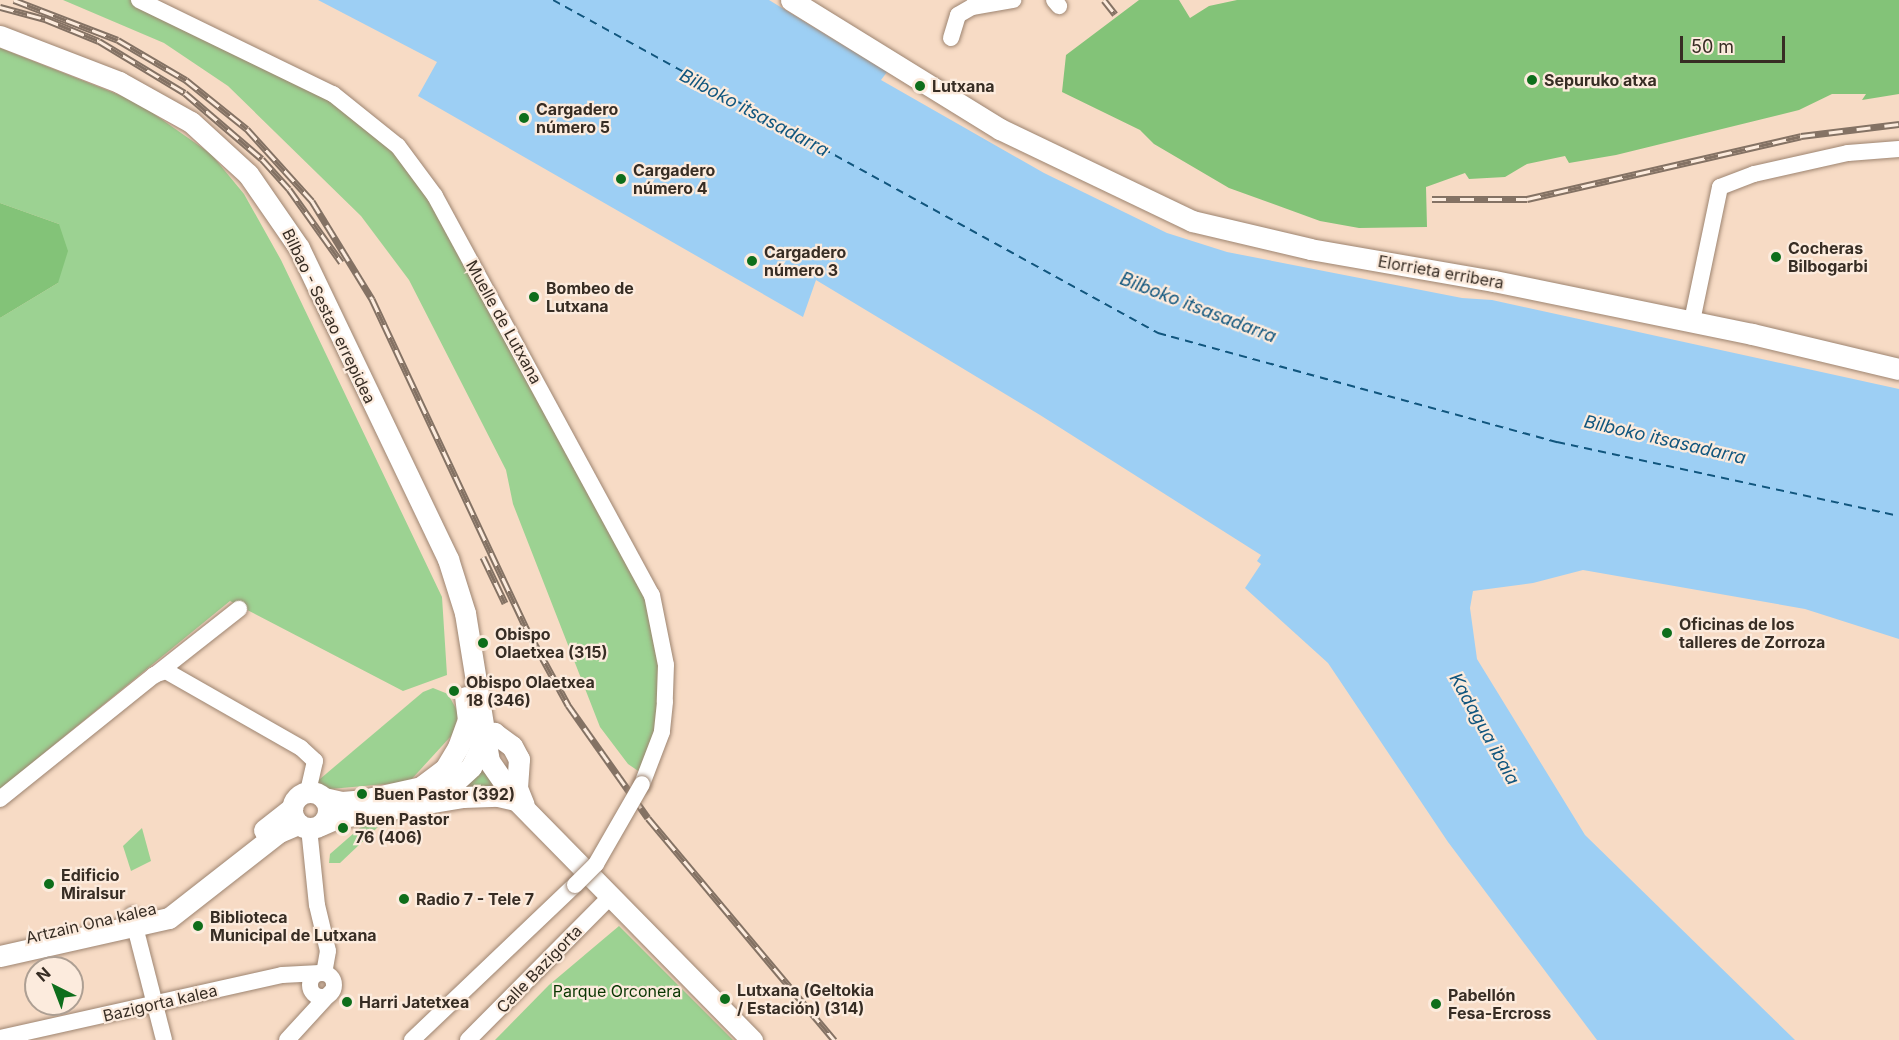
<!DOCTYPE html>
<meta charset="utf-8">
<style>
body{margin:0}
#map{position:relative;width:1899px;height:1040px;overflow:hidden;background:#f7dbc5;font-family:Inter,sans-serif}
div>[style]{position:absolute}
.green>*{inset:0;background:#9cd292}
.forest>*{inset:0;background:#83c378}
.water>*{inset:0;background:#9dcff4}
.ferry>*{height:1.5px;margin-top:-0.75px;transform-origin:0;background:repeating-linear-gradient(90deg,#11567e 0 8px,transparent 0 14px)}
.roads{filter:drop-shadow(0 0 2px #9d8470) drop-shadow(0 0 2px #9d8470)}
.minor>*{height:16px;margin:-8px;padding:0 8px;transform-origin:8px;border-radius:8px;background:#fff}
.minor>.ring{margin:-8px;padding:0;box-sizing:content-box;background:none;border:16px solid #fff;border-radius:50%}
.major>*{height:21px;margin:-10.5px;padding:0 10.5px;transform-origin:10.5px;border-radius:10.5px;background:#fff}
.major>.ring{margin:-10.5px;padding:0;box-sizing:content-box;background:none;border:21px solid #fff;border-radius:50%}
.rail>*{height:7px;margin-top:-3.5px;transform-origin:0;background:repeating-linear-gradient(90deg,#fcebdd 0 14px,#847264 0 28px);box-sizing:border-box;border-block:2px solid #847264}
.bridges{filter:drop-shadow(0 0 2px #9d8470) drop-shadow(0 0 2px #9d8470)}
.minor-bridge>*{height:16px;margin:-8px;padding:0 8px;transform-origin:8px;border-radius:8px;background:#fff}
.dots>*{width:16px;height:16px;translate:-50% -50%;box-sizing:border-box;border:3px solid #fcebdd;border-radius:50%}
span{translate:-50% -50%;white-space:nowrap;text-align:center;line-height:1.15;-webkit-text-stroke:4.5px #fcebdd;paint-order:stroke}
.poi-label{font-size:16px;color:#372d24;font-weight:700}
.left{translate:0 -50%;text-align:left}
.street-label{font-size:16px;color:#372d24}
.park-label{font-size:16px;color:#093602}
.water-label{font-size:18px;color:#11567e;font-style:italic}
.north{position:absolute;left:24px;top:956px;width:60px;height:60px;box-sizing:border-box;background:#fcebdd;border:2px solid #ad9f93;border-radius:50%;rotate:318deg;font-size:16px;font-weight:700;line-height:24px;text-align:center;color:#372d24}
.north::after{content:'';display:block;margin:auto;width:21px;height:27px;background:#0e6e1b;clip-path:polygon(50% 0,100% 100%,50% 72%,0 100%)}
.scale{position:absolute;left:1680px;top:36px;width:105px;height:27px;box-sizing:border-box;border:3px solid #372d24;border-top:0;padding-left:8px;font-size:18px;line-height:21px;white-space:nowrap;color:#372d24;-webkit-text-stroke:4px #fcebdd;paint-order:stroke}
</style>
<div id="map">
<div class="green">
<div style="clip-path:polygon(63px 0,139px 0,333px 94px,398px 146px,652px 595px,666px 665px,647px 777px,628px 764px,600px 727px,513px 504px,506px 470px,409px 280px,361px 216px,228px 86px,164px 43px)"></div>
<div style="clip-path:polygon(0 48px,137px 102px,211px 154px,244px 194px,281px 260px,442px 597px,447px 675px,403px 691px,230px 601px,0 789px,0 318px,58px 283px,59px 224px,0 203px)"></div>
<div style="clip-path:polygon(433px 688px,448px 694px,459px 714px,452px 735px,409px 782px,319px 790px,314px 784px,423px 692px)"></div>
<div style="clip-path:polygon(479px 764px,495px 788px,461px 789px)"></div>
<div style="clip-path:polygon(380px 825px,340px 863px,329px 863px,330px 854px,362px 826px)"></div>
<div style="clip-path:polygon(142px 828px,151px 861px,131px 871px,123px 846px)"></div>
<div style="clip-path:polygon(619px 926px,733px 1040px,495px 1040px,549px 985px)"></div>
</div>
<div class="forest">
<div style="clip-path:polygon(1139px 0,1179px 0,1190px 18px,1209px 6px,1237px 0,1899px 0,1899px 94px,1862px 100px,1866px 94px,1832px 94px,1799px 110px,1616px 155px,1569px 163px,1565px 156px,1527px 164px,1505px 177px,1469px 179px,1465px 173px,1426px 187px,1427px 227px,1359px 228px,1320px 221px,1229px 188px,1154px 144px,1140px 130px,1062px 92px,1066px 55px)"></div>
<div style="clip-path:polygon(0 203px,59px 224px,68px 251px,58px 283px,0 318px)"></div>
</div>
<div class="water">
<div style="clip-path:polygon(318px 0,769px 0,887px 72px,881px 80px,1044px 173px,1167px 233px,1227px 252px,1462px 298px,1492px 300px,1899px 389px,1899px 639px,1805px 609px,1583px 570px,1533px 583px,1473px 591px,1470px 608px,1477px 659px,1585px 835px,1795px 1040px,1597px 1040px,1448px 842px,1328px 663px,1245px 588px,1261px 564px,1257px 561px,1261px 555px,1040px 415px,816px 280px,803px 317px,418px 96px,437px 62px)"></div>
</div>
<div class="ferry">
<div style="left:553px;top:0;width:691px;rotate:28.83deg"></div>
<div style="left:1158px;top:333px;width:414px;rotate:15.3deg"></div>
<div style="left:1557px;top:442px;width:350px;rotate:12.2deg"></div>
</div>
<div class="roads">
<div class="minor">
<div style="left:139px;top:0;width:216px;rotate:25.9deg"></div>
<div style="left:333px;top:94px;width:83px;rotate:38.7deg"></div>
<div style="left:398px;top:146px;width:62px;rotate:53.5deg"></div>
<div style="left:435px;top:196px;width:454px;rotate:61.5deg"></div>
<div style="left:652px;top:595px;width:71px;rotate:78.7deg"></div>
<div style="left:666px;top:665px;width:37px;rotate:92deg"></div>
<div style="left:665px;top:702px;width:30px;rotate:96deg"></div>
<div style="left:662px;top:732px;width:56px;rotate:111deg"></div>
<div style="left:1054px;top:0;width:8px;rotate:50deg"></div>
<div style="left:951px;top:38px;width:24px;rotate:-73deg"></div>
<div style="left:958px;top:15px;width:16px;rotate:-30deg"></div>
<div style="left:972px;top:7px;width:42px;rotate:-9.7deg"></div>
<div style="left:1692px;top:321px;width:137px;rotate:-78.2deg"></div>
<div style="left:1720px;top:187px;width:36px;rotate:-21deg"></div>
<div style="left:1754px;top:174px;width:96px;rotate:-12.6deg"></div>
<div style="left:1848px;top:153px;width:51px;rotate:-4.5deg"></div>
<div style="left:155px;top:675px;width:107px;rotate:-38.2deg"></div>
<div style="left:0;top:799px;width:198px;rotate:-38.8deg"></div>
<div style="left:154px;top:675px;width:13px;rotate:-18deg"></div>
<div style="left:166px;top:671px;width:155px;rotate:29.7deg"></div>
<div style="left:301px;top:748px;width:19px;rotate:43deg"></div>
<div style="left:315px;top:761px;width:32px;rotate:103deg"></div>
<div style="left:309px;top:828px;width:77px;rotate:84.1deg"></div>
<div style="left:317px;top:905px;width:47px;rotate:76.6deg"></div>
<div style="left:328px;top:951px;width:22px;rotate:100deg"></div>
<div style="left:132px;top:915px;width:129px;rotate:75.6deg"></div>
<div class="ring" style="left:310px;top:973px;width:8px;height:8px"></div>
<div style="left:0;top:1038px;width:289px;rotate:-12.6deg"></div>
<div style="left:282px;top:975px;width:38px;rotate:-3deg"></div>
<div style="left:287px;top:1040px;width:65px;rotate:-47.5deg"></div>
<div style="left:412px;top:1040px;width:225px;rotate:-43.6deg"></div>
<div style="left:468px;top:1040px;width:202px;rotate:-45.2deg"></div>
</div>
<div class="major">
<div style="left:791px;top:0;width:246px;rotate:31.7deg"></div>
<div style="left:1000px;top:129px;width:213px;rotate:25.6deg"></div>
<div style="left:1192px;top:221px;width:121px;rotate:13.3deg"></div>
<div style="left:1310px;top:249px;width:187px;rotate:9.9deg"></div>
<div style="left:1494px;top:281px;width:263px;rotate:11.6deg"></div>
<div style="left:1752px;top:334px;width:151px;rotate:13.4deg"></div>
<div style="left:0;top:36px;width:128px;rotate:21.1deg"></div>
<div style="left:119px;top:82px;width:82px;rotate:29.1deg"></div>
<div style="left:191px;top:122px;width:77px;rotate:42.4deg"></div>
<div style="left:248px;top:174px;width:90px;rotate:55.4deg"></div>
<div style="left:299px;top:248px;width:345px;rotate:64.4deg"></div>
<div style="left:448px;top:559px;width:57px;rotate:72.5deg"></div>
<div style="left:465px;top:613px;width:150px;rotate:80.8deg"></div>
<div style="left:489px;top:761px;width:47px;rotate:55.3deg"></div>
<div style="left:516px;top:800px;width:337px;rotate:45.5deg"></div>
<div style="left:470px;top:738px;width:25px;rotate:-12deg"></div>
<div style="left:494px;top:733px;width:22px;rotate:36deg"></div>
<div style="left:512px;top:746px;width:15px;rotate:62deg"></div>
<div style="left:519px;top:759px;width:29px;rotate:94deg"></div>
<div style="left:517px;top:788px;width:18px;rotate:68deg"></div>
<div class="ring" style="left:292px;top:792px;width:15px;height:15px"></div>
<div style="left:324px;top:798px;width:18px;rotate:13deg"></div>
<div style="left:342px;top:802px;width:21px;rotate:-5deg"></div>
<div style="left:363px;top:800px;width:59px;rotate:-12.6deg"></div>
<div style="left:421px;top:787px;width:30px;rotate:-37deg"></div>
<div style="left:445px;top:769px;width:26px;rotate:-59deg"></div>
<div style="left:458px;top:747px;width:29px;rotate:-70deg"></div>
<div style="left:468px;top:720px;width:23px;rotate:-97deg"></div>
<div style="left:435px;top:800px;width:49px;rotate:-42.5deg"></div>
<div style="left:471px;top:767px;width:28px;rotate:-63deg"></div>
<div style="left:321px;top:825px;width:17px;rotate:-24deg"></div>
<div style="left:337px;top:818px;width:128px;rotate:-9.5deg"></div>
<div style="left:463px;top:797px;width:35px;rotate:-2deg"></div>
<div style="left:498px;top:796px;width:18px;rotate:13deg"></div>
<div style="left:264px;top:830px;width:36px;rotate:-38deg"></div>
<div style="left:0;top:956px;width:173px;rotate:-12.7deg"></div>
<div style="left:169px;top:918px;width:140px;rotate:-38deg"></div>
<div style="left:279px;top:832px;width:21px;rotate:-23deg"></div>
</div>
</div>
<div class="rail">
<div style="left:14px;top:0;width:111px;rotate:21deg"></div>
<div style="left:118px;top:40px;width:79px;rotate:30.5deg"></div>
<div style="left:186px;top:80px;width:78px;rotate:38.8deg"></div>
<div style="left:247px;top:129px;width:97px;rotate:47.9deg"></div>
<div style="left:312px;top:201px;width:115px;rotate:58.5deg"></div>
<div style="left:372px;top:299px;width:361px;rotate:64.9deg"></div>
<div style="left:525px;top:626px;width:90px;rotate:61.4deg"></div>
<div style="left:568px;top:705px;width:138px;rotate:54.7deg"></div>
<div style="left:648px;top:818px;width:290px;rotate:50deg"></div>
<div style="left:1104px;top:0;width:18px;rotate:52deg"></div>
<div style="left:0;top:7px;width:47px;rotate:14.9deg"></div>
<div style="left:45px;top:19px;width:58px;rotate:22.2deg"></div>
<div style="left:99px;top:41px;width:100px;rotate:31.2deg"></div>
<div style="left:185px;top:93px;width:101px;rotate:40.6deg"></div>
<div style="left:262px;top:159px;width:40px;rotate:48deg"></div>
<div style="left:289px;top:189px;width:90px;rotate:54.5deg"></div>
<div style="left:1432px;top:199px;width:95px"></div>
<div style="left:1527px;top:199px;width:281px;rotate:-12.9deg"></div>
<div style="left:1801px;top:136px;width:99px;rotate:-7deg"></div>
<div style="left:483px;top:557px;width:51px;rotate:64.4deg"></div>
</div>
<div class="bridges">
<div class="minor-bridge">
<div style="left:575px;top:885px;width:30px;rotate:-45deg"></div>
<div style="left:596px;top:864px;width:92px;rotate:-60.1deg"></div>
</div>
</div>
<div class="dots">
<div style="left:1532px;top:80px;background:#0e6e1b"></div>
<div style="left:920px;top:86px;background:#0e6e1b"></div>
<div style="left:524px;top:118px;background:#0e6e1b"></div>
<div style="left:621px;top:179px;background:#0e6e1b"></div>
<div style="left:1776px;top:257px;background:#0e6e1b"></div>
<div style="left:752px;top:261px;background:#0e6e1b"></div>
<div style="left:534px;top:297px;background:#0e6e1b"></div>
<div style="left:1667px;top:633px;background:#0e6e1b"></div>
<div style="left:483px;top:643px;background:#0e6e1b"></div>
<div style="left:454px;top:691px;background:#0e6e1b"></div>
<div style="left:362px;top:794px;background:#0e6e1b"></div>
<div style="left:343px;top:828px;background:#0e6e1b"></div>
<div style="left:49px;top:884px;background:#0e6e1b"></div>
<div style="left:404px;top:899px;background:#0e6e1b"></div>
<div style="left:198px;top:926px;background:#0e6e1b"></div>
<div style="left:725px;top:999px;background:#0e6e1b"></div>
<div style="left:347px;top:1002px;background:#0e6e1b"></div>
<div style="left:1436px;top:1004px;background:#0e6e1b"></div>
</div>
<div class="poi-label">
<span class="left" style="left:1544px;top:80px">Sepuruko atxa</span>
<span class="left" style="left:932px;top:86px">Lutxana</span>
<span class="left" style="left:536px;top:118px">Cargadero<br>número 5</span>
<span class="left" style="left:633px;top:179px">Cargadero<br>número 4</span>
<span class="left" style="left:1788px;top:257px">Cocheras<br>Bilbogarbi</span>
<span class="left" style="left:764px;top:261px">Cargadero<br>número 3</span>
<span class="left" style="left:546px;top:297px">Bombeo de<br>Lutxana</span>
<span class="left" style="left:1679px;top:633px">Oficinas de los<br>talleres de Zorroza</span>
<span class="left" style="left:495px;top:643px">Obispo<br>Olaetxea (315)</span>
<span class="left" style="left:466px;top:691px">Obispo Olaetxea<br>18 (346)</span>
<span class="left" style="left:374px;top:794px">Buen Pastor (392)</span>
<span class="left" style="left:355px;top:828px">Buen Pastor<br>76 (406)</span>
<span class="left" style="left:61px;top:884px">Edificio<br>Miralsur</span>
<span class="left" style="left:416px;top:899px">Radio 7 - Tele 7</span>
<span class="left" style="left:210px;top:926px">Biblioteca<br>Municipal de Lutxana</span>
<span class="left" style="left:737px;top:999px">Lutxana (Geltokia<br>/ Estación) (314)</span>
<span class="left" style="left:1448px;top:1004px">Pabellón<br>Fesa-Ercross</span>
<span class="left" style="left:359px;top:1002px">Harri Jatetxea</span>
</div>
<div class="street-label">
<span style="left:1441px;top:272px;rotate:10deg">Elorrieta erribera</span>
<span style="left:329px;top:316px;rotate:64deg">Bilbao - Sestao errepidea</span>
<span style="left:504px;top:322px;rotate:61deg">Muelle de Lutxana</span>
<span style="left:91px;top:923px;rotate:-13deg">Artzain Ona kalea</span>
<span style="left:539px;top:969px;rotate:-46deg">Calle Bazigorta</span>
<span style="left:160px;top:1003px;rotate:-13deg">Bazigorta kalea</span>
</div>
<div class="park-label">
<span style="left:617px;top:991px">Parque Orconera</span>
</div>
<div class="water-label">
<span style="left:754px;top:113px;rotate:28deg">Bilboko itsasadarra</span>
<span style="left:1198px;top:308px;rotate:21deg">Bilboko itsasadarra</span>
<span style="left:1665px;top:440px;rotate:13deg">Bilboko itsasadarra</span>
<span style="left:1484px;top:729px;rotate:61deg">Kadagua ibaia</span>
</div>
<div class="north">N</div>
<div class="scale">50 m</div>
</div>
